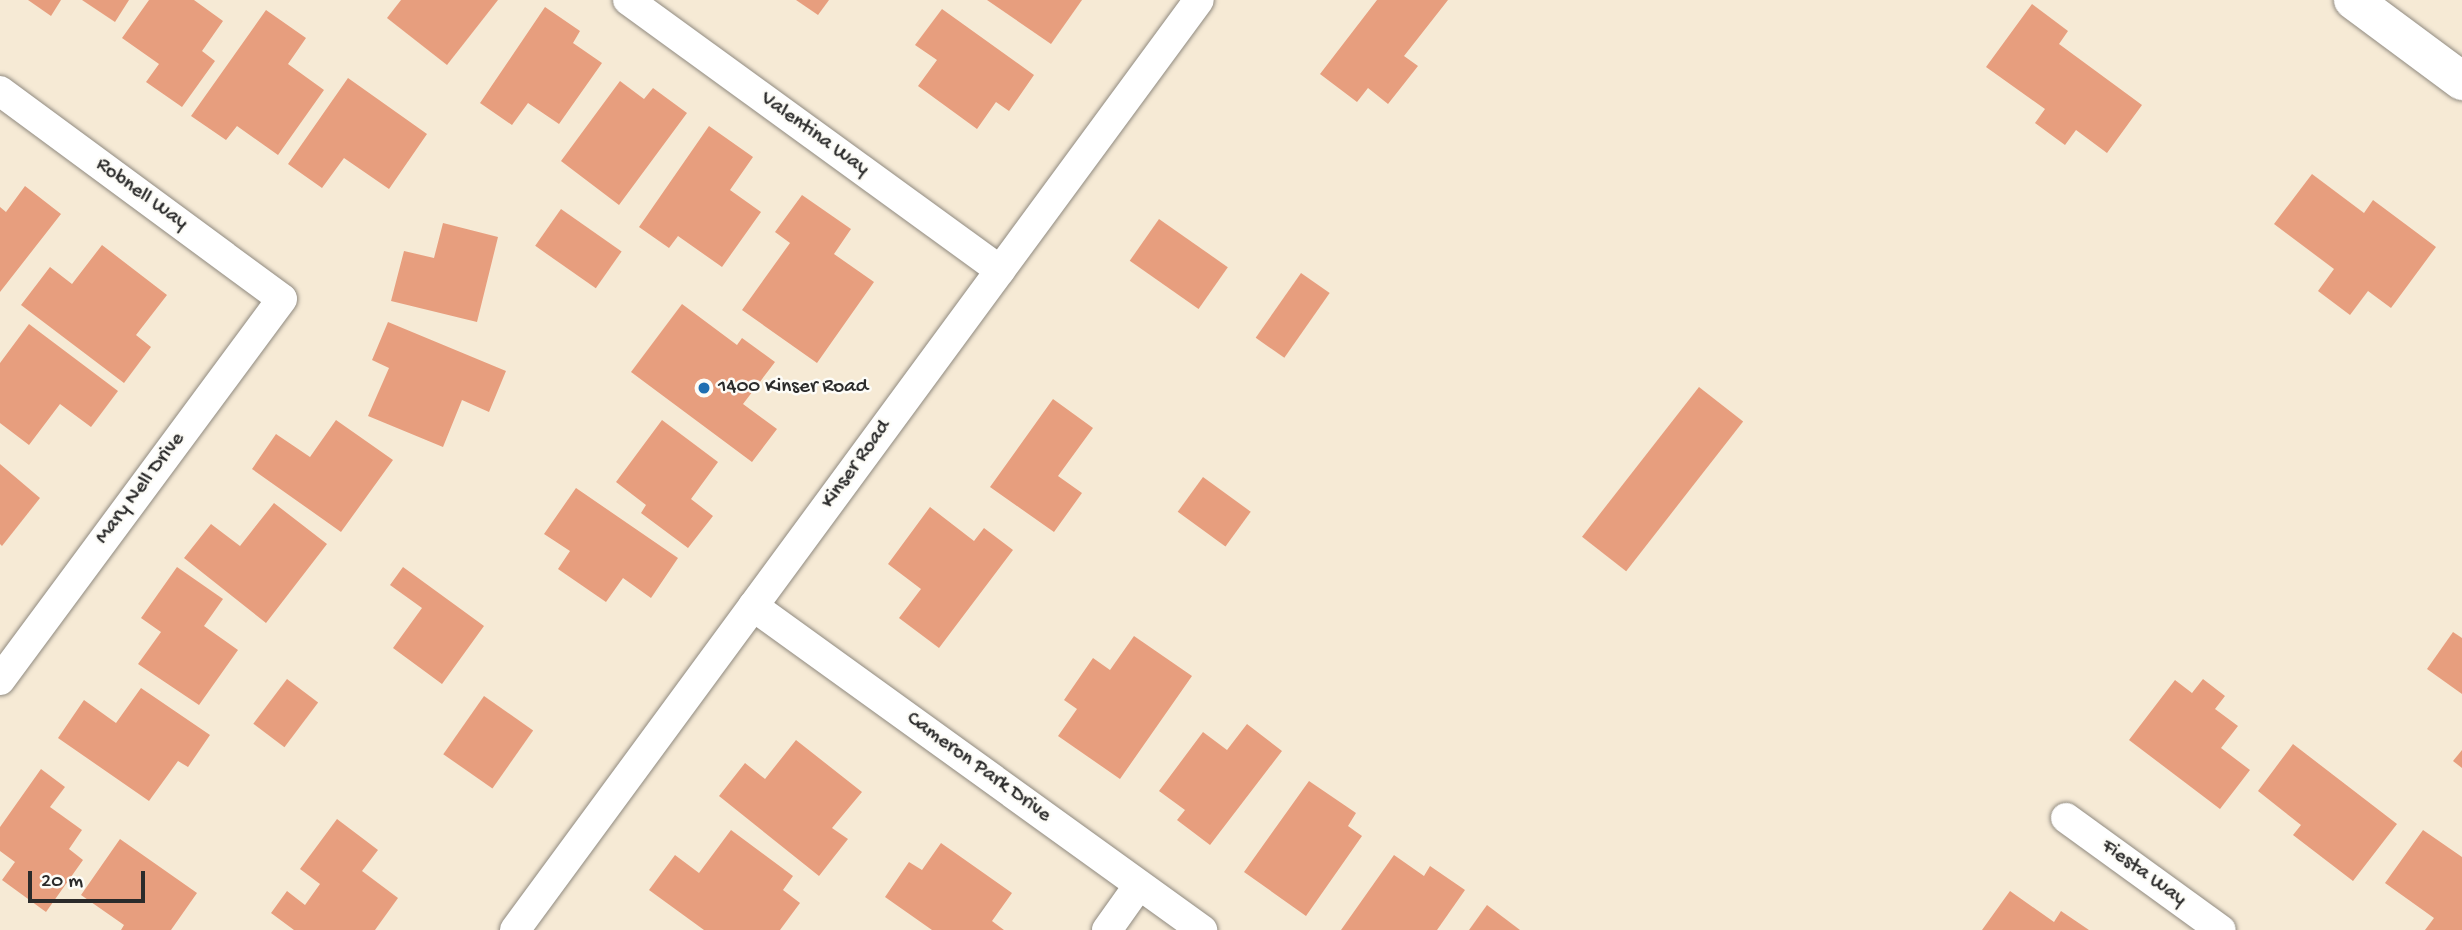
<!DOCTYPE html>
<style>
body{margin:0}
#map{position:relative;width:2462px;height:930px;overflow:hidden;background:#f6ead5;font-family:"Gochi Hand",sans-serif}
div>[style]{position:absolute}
.building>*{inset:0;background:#e79e7e;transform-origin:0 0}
.roads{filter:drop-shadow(0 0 2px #908a80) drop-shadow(0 0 2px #908a80)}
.minor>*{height:30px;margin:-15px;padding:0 15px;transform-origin:15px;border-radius:15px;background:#fff}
.tertiary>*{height:38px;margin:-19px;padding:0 19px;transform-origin:19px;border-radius:19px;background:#fff}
.dots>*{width:19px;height:19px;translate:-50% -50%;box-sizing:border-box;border:4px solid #fdfcf7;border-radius:50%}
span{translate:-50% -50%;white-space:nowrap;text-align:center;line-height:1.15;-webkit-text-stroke:5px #fdfcf7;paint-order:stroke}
.street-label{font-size:21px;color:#2b2b2b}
.poi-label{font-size:21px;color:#2b2b2b}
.left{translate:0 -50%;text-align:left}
.scale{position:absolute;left:28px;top:871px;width:117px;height:32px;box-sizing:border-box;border:4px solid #2b2b2b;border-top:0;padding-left:9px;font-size:21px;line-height:24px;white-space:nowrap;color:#2b2b2b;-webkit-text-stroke:5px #fdfcf7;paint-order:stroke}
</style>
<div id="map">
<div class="building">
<div style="clip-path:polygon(28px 0,61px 0,51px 16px)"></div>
<div style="clip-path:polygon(82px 0,129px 0,115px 22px)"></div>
<div style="clip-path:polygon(149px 0,194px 0,223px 21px,202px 51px,215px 61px,182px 107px,146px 82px,159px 64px,122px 38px)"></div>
<div style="clip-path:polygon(401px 0,498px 0,447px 65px,387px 18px)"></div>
<div style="clip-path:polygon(796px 0,829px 0,818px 15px)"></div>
<div style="clip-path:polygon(987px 0,1082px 0,1051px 44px)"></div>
<div style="clip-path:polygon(1377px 0,1448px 0,1404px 56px,1418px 66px,1388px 104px,1368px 88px,1357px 102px,1320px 74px)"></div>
<div style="clip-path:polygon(2032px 4px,2068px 31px,2059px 44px,2142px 105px,2107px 153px,2076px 130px,2065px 145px,2035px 123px,2045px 109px,1986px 67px)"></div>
<div style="clip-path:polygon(545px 7px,580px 31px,573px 43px,602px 63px,559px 124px,528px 103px,512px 125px,480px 103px)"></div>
<div style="clip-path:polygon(942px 9px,1034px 75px,1009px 111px,996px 102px,977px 129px,918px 86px,937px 60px,915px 45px)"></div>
<div style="clip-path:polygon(266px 10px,306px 38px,288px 64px,324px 90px,278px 155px,237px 126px,226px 140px,191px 116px)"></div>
<div style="clip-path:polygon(348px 78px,427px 134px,389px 189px,344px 158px,322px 188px,288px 164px)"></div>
<div style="clip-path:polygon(620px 81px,644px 99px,653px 88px,687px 113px,619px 205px,561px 161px)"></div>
<div style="clip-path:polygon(709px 126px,753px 157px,730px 190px,761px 212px,722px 267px,678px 236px,669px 248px,639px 227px)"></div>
<div style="clip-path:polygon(2312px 174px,2364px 213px,2373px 200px,2436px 247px,2391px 308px,2368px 291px,2350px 315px,2318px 291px,2334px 269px,2274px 224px)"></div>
<div style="clip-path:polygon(25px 186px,61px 214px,0 292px,0 207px,6px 212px)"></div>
<div style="clip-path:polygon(802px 195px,851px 229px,834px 254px,874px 282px,817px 363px,742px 310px,790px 243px,775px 232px)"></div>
<div style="left:561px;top:209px;width:74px;height:45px;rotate:35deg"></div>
<div style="left:1159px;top:219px;width:84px;height:51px;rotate:35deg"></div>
<div style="clip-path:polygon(443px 223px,498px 237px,477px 322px,391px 301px,404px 251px,434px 258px)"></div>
<div style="clip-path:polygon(102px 245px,167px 295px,136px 335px,151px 347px,124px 383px,21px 305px,50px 267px,72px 284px)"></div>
<div style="left:1301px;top:273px;width:35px;height:79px;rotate:35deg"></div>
<div style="clip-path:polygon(682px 304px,737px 345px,742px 338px,775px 362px,743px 404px,777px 429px,752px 462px,631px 372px)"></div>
<div style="clip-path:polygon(388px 322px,506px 371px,489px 412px,462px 400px,443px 447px,368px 416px,389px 368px,372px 360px)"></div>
<div style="clip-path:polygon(29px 324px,118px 391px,91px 427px,60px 404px,29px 445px,0 423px,0 363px)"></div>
<div style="left:1699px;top:387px;width:56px;height:190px;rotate:38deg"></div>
<div style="clip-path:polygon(1053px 399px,1093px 428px,1058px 476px,1082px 493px,1054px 532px,990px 487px)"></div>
<div style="clip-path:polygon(336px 420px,393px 460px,341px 532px,252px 469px,276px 434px,310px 457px)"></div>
<div style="clip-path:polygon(662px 420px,718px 462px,691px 499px,713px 516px,688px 548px,641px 513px,646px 505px,616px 482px)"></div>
<div style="clip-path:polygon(0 464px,40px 498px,2px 546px,0 544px)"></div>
<div style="left:1203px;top:477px;width:59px;height:43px;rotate:36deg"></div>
<div style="clip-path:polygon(576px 488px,678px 558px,651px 598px,623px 578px,606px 602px,558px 569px,570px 551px,544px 534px)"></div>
<div style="clip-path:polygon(274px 503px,327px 544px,266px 623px,184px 558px,211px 524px,240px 546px)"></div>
<div style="clip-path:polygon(930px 507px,974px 541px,984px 528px,1013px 550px,939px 648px,899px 618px,921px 589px,888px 564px)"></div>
<div style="clip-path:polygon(177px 567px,223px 599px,204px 626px,238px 650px,199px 705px,138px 664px,161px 632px,141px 618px)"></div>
<div style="clip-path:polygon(403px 567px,484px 626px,442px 684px,393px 648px,422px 608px,390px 585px)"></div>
<div style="clip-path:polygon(2453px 632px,2462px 638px,2462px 694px,2427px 669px)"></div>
<div style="clip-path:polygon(1134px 636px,1192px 676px,1120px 779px,1058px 736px,1077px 709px,1064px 700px,1093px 658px,1110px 670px)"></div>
<div style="left:287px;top:679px;width:39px;height:56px;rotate:37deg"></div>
<div style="clip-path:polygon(2203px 679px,2225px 696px,2215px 709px,2238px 726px,2221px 748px,2250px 770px,2220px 809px,2129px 740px,2175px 680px,2192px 693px)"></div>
<div style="clip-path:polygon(141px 688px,210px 735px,188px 767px,178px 761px,149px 801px,58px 738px,84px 700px,116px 723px)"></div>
<div style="left:484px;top:696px;width:60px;height:71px;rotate:35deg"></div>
<div style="clip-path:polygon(1247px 724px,1282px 751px,1210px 845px,1177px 820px,1185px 810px,1159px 791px,1203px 732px,1227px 750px)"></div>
<div style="clip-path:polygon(796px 740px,862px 792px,832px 828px,848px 839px,819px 876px,719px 796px,745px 763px,765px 779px)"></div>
<div style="clip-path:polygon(2293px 744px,2397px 824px,2353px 881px,2293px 835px,2301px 825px,2258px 791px)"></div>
<div style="clip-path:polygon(2462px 750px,2462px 768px,2453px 761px)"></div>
<div style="clip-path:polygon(41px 769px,65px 787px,50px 807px,82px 830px,69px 849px,83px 860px,46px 912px,2px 880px,15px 862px,0 851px,0 827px)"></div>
<div style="clip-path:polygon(1309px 781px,1356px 813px,1348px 826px,1362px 836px,1306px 916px,1244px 872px)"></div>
<div style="clip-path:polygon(337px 819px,378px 850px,362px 871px,398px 898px,375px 930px,294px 930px,271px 913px,287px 891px,305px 905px,320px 884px,300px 869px)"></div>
<div style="clip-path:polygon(731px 830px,793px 876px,783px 890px,800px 903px,780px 930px,704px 930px,649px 890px,675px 855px,699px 873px)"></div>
<div style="clip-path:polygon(2423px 830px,2462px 857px,2462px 930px,2425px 930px,2434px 918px,2385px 883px)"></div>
<div style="clip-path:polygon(120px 839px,197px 893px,171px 930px,121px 930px,124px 925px,81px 895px)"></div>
<div style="clip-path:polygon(941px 843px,1012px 893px,992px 921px,1004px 930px,932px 930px,885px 897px,909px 862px,922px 870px)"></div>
<div style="clip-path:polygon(1394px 855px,1424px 876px,1430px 866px,1465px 890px,1437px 930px,1341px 930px)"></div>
<div style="clip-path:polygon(2010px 891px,2054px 922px,2061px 911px,2089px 930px,1982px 930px)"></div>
<div style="clip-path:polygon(1487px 905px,1520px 930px,1469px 930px)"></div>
</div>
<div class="roads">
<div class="minor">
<div style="left:628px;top:0;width:460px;rotate:36deg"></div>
<div style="left:0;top:91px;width:350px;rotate:36.4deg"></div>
<div style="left:282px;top:299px;width:474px;rotate:126.5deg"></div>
<div style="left:753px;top:606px;width:554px;rotate:35.81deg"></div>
<div style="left:2066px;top:818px;width:191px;rotate:35.9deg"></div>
<div style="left:515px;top:930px;width:1154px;rotate:-53.67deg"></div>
<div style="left:1107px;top:930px;width:55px;rotate:-54.6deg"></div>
</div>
<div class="tertiary">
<div style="left:2353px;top:0;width:136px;rotate:36.6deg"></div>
</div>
</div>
<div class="dots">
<div style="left:704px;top:388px;background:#1f6fb2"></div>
</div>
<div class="street-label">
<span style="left:814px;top:135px;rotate:36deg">Valentina Way</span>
<span style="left:141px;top:195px;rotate:36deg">Robnell Way</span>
<span style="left:857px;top:465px;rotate:-54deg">Kinser Road</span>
<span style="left:141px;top:489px;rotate:-53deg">Mary Nell Drive</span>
<span style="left:978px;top:768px;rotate:36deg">Cameron Park Drive</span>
<span style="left:2143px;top:874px;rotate:36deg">Fiesta Way</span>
</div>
<div class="poi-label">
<span class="left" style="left:718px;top:388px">1400 Kinser Road</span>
</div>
<div class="scale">20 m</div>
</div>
